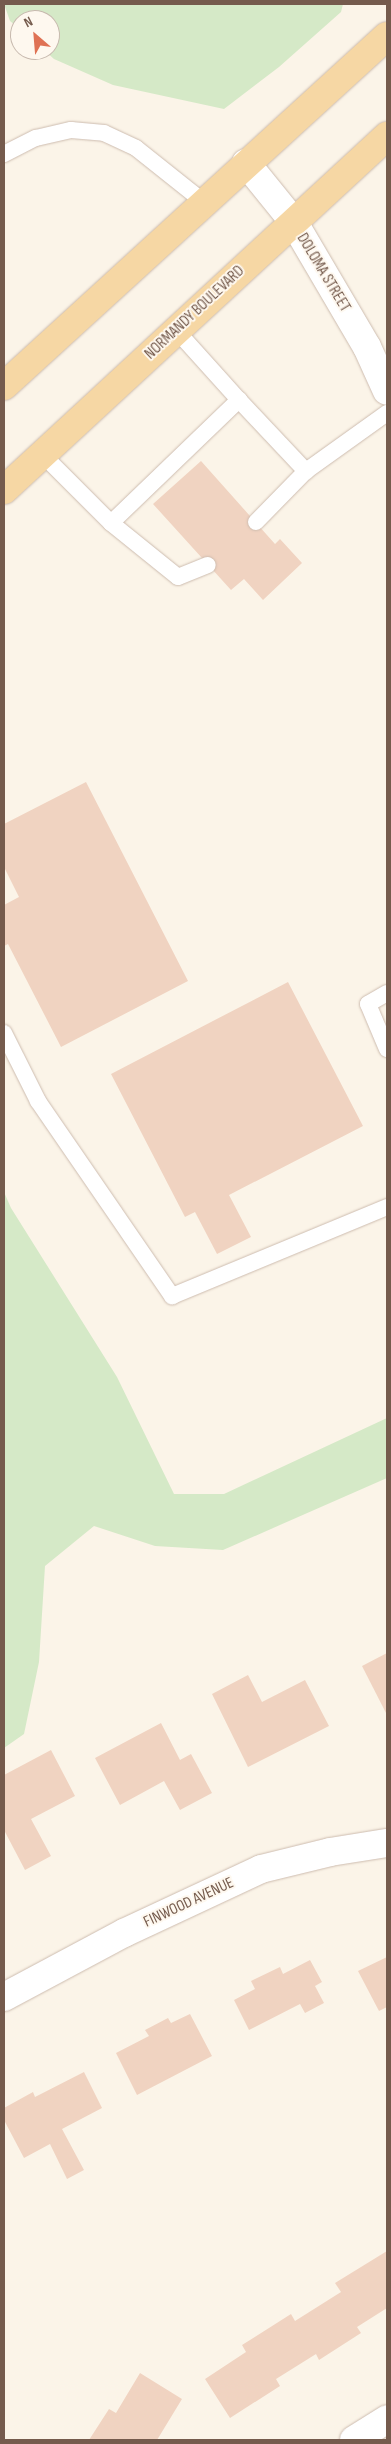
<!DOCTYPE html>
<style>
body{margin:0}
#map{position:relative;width:391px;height:2444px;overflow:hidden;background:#fbf4e8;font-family:"Sofia Sans Condensed",sans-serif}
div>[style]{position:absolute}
.green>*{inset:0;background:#d5e9c7}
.building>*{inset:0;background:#f0d3c1}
.roads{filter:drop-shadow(0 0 1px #cdbcaf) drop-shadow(0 0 1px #cdbcaf)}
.service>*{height:16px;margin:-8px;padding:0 8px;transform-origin:8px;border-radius:8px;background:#fff}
.minor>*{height:28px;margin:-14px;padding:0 14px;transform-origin:14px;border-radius:14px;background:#fff}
.primary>*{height:28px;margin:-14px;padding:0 14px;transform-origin:14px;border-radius:14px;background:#f6d7a4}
span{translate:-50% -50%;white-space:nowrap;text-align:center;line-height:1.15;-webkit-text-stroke:4px #fef8ef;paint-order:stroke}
.street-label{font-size:16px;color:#755b4d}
.frame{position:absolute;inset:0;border:5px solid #755b4d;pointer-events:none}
.north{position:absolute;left:10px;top:10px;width:50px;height:50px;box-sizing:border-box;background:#fef8ef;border:1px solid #c7b9ae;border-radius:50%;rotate:333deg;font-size:14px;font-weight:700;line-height:20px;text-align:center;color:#755b4d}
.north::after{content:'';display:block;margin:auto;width:18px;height:22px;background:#df7254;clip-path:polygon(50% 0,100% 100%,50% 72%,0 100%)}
</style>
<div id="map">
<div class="green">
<div style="clip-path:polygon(4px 4px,343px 4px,341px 12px,279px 67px,224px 109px,113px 85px,54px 59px,44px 50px,50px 50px,50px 20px,20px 20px,20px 29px,10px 21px)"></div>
<div style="clip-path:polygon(4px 1192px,11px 1208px,117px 1377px,174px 1494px,224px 1494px,387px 1418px,387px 1478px,223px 1550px,155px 1546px,94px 1526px,45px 1566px,39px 1662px,24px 1734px,4px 1748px)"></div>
</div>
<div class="building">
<div style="clip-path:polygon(201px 461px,275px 544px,280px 539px,302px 563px,263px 600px,244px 579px,231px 590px,153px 504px)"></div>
<div style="clip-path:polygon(86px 782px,188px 981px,61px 1047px,8px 944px,4px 946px,4px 905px,19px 897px,4px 867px,4px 824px)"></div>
<div style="clip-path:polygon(288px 982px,363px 1126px,229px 1195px,251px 1237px,217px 1254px,195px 1212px,185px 1217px,111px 1074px)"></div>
<div style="clip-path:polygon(387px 1653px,387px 1715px,362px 1666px)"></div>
<div style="clip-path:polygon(248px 1675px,262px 1702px,305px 1680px,329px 1726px,248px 1767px,212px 1694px)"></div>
<div style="clip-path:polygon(161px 1723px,180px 1760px,191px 1754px,212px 1793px,180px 1810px,164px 1781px,120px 1805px,95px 1758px)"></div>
<div style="clip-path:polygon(51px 1750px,75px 1796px,31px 1819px,51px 1856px,25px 1870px,4px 1830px,4px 1775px)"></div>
<div style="clip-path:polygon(387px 1957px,387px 2007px,379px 2011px,358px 1971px)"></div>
<div style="clip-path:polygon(310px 1960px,322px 1982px,315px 1986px,324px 2003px,305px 2013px,300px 2004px,249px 2030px,234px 2000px,255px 1989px,251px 1981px,280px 1967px,283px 1974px)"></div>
<div style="clip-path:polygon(190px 2014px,212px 2056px,137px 2095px,116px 2053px,149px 2036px,145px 2030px,168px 2018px,171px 2023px)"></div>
<div style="clip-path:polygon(84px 2072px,102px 2108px,62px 2129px,84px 2170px,67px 2179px,50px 2144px,24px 2158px,4px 2120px,4px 2108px,33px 2092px,35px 2097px)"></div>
<div style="clip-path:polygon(387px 2251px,387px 2308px,357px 2327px,361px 2333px,319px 2360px,316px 2354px,276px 2379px,280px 2386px,230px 2418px,205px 2379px,246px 2352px,242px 2345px,291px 2314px,295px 2321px,341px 2292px,335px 2283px)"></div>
<div style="clip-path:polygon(140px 2373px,182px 2399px,157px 2440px,89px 2440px,109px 2409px,116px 2413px)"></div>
</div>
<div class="roads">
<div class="service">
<div style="left:4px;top:154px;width:36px;rotate:-27deg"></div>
<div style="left:36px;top:138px;width:36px;rotate:-13deg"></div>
<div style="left:71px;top:130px;width:33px;rotate:5deg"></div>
<div style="left:104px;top:133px;width:35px;rotate:25deg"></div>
<div style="left:136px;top:148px;width:87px;rotate:38.5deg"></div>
<div style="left:239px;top:400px;width:98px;rotate:46.7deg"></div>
<div style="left:43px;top:455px;width:96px;rotate:45deg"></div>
<div style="left:111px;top:523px;width:178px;rotate:-43.9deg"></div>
<div style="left:239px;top:400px;width:94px;rotate:-132deg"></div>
<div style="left:256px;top:522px;width:71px;rotate:-45.6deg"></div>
<div style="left:306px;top:471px;width:100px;rotate:-35.6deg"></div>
<div style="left:111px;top:523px;width:86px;rotate:38.9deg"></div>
<div style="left:178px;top:577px;width:32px;rotate:-22deg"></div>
<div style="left:387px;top:993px;width:22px;rotate:150deg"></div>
<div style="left:368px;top:1004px;width:49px;rotate:67.1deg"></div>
<div style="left:4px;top:1033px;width:76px;rotate:63.4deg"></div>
<div style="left:38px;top:1101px;width:237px;rotate:55.5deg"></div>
<div style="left:172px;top:1296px;width:233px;rotate:-22.5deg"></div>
</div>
<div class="minor">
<div style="left:246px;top:163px;width:75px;rotate:51deg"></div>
<div style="left:293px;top:221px;width:146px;rotate:59.6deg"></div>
<div style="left:367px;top:347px;width:48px;rotate:65.6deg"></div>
<div style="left:4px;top:1997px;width:136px;rotate:-28.1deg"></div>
<div style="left:124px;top:1933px;width:151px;rotate:-25deg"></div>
<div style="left:261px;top:1869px;width:71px;rotate:-13.8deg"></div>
<div style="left:330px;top:1852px;width:58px;rotate:-9deg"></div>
<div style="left:354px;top:2440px;width:39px;rotate:-32deg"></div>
</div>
<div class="primary">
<div style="left:4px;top:386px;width:519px;rotate:-42.42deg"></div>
<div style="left:4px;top:490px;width:522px;rotate:-42.75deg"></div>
</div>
</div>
<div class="street-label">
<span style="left:323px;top:273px;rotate:59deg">DOLOMA STREET</span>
<span style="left:195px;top:313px;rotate:-43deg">NORMANDY BOULEVARD</span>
<span style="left:189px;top:1903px;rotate:-25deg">FINWOOD AVENUE</span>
</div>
<div class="frame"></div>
<div class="north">N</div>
</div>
